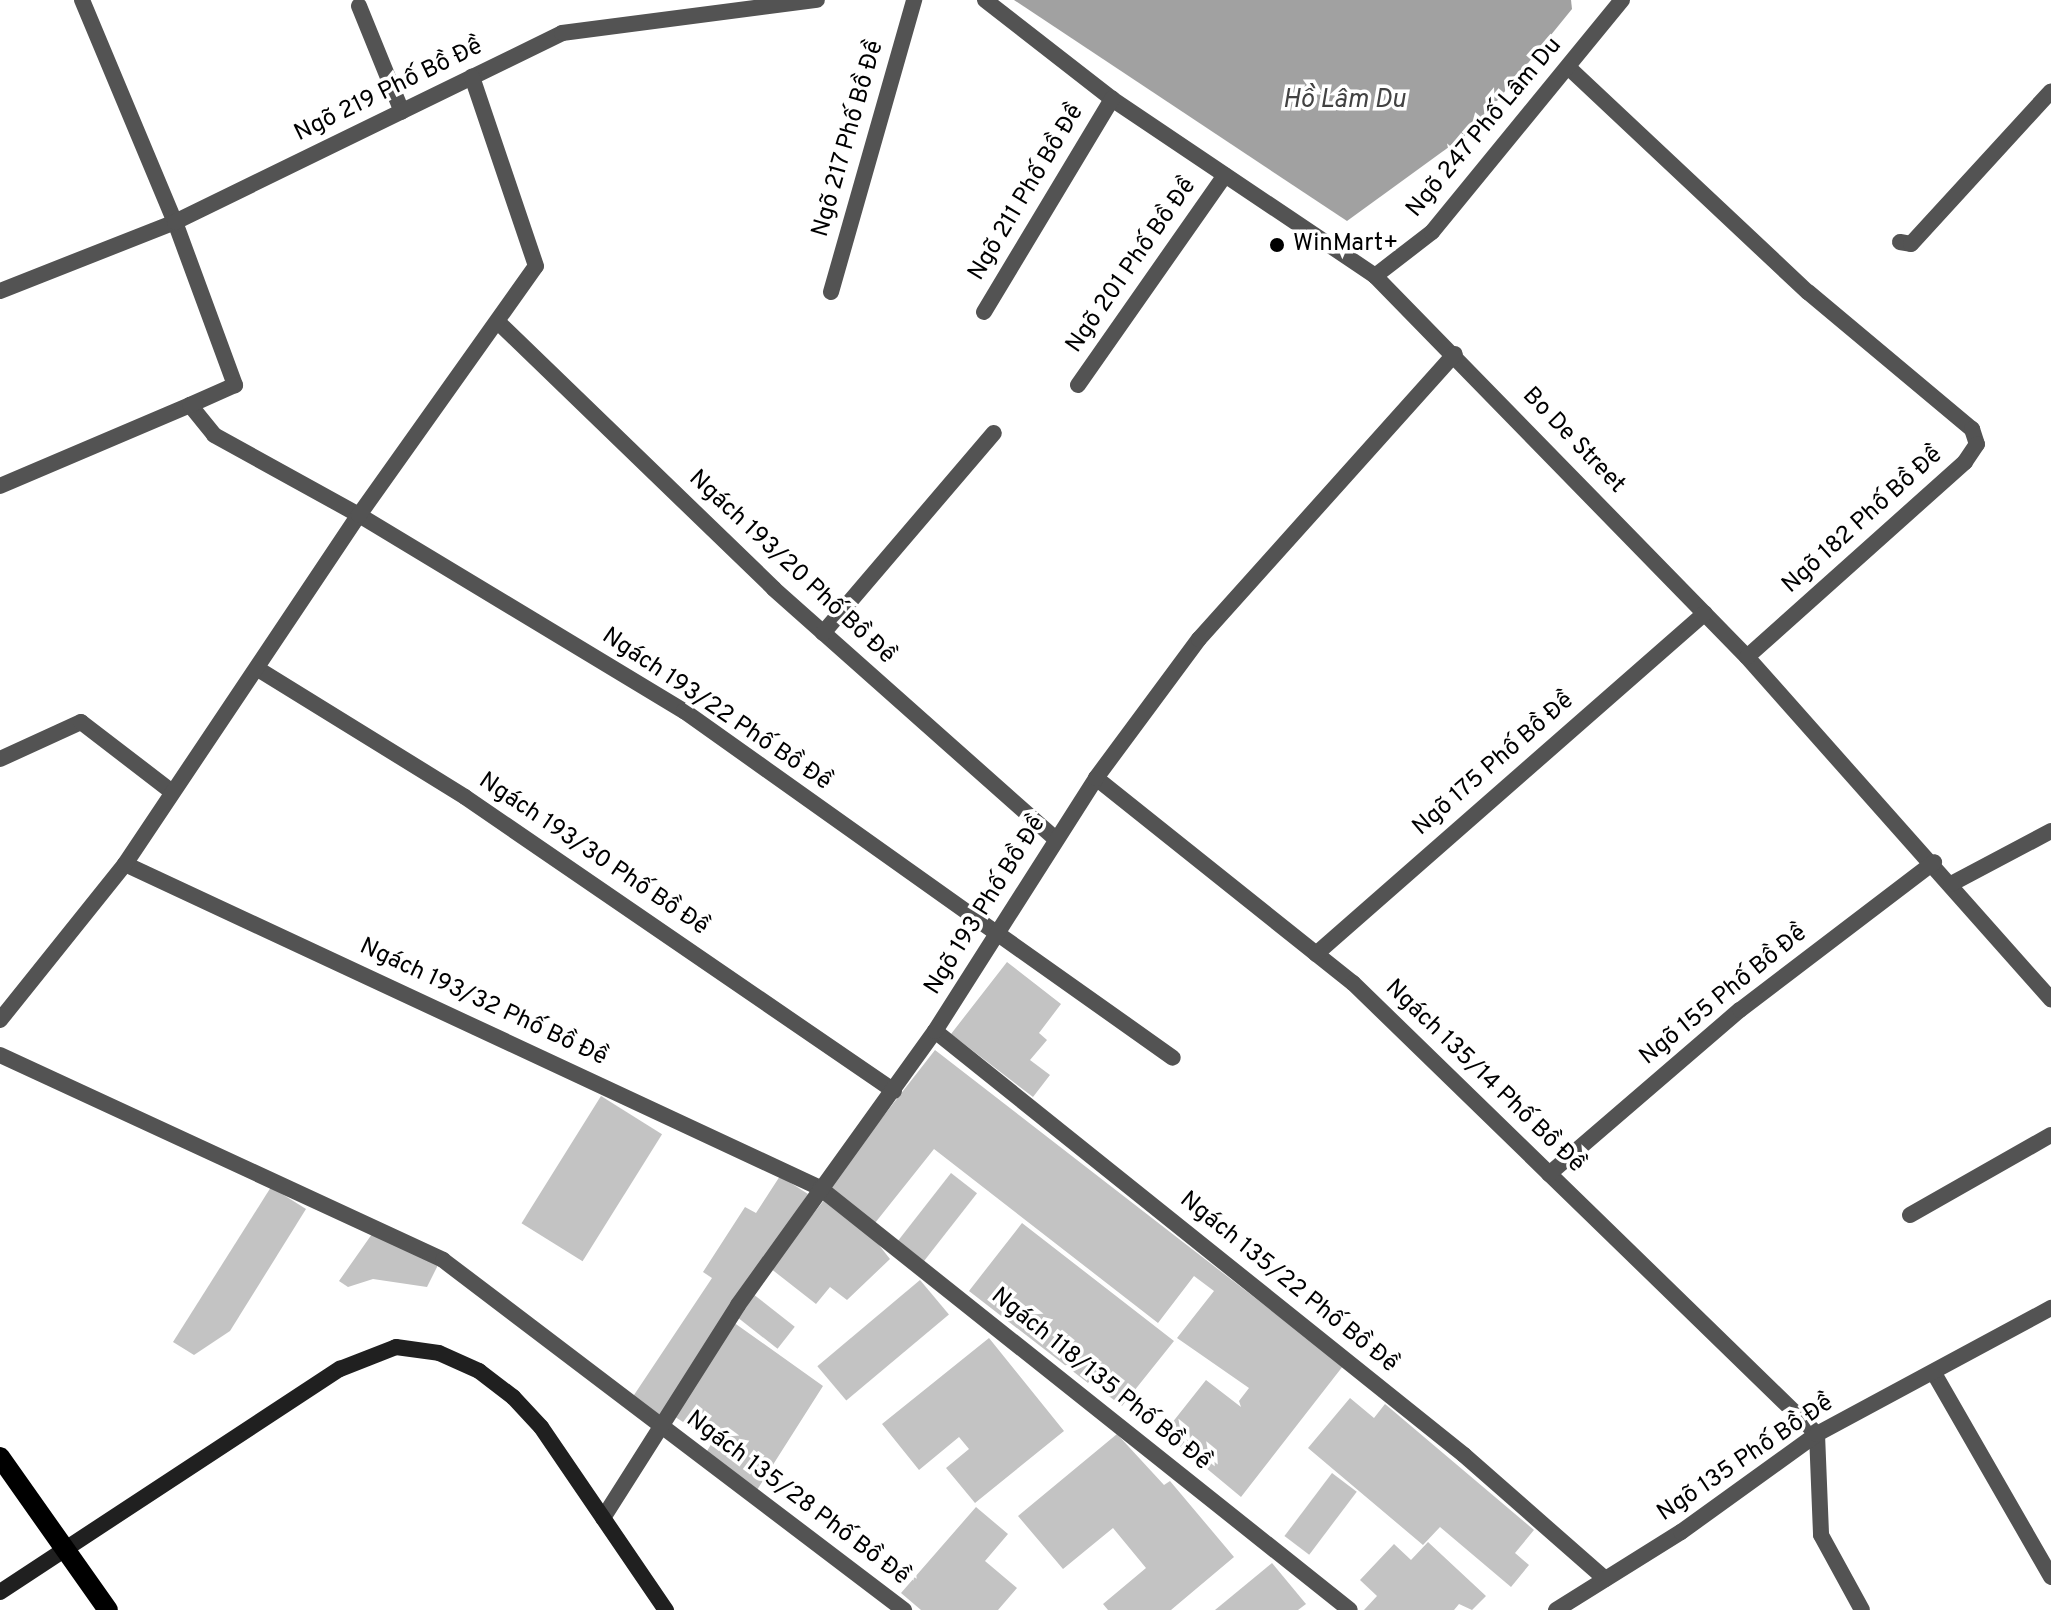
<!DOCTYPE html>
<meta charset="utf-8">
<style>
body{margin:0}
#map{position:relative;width:2051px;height:1610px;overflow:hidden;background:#fff;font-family:Overpass,sans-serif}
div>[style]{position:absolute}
.water>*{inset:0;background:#a1a1a1}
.building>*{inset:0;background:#c3c3c3;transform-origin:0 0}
.lane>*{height:16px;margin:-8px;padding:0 8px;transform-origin:8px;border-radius:8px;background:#535353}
.street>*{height:16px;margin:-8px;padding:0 8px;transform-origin:8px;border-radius:8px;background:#535353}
.secondary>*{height:16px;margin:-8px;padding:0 8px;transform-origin:8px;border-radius:8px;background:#202020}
.primary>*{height:20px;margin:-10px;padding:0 10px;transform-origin:10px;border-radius:10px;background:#000}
.dots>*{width:22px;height:22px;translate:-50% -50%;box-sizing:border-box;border:4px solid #fff;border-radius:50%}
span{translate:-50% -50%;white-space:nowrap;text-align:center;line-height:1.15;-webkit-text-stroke:7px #fff;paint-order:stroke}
.street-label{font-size:24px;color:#000}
.poi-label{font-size:24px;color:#000}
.left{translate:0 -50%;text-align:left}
.water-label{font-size:26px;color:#424242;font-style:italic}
</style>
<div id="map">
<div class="water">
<div style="clip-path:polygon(1014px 0,1571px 0,1572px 9px,1475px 128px,1347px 221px)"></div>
</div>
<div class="building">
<div style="clip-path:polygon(1007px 962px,1061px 1004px,1039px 1033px,1047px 1040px,1030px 1060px,1050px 1075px,1033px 1097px,951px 1034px)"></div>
<div style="clip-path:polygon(935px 1050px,1343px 1366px,1241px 1497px,1164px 1433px,1206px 1380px,1241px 1407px,1239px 1401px,1249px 1388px,1177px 1338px,1214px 1291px,1194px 1276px,1158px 1323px,934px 1149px,875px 1223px,828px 1187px)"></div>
<div style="left:601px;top:1096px;width:72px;height:150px;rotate:32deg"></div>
<div style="left:951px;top:1173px;width:33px;height:86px;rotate:38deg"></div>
<div style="clip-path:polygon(780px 1176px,808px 1194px,658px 1420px,630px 1401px,712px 1278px,703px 1272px,745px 1207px,756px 1213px)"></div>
<div style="clip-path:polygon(271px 1187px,306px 1209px,230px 1331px,194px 1355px,173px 1342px)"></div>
<div style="clip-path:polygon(825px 1199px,871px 1235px,890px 1259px,847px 1300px,830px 1287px,816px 1304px,770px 1268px)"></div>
<div style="clip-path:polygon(1022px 1223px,1174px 1341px,1122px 1406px,1106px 1394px,1114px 1384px,1097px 1371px,1088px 1383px,969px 1291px)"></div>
<div style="clip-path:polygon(372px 1234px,438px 1265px,427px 1287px,373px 1279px,348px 1287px,339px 1281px)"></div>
<div style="left:920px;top:1280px;width:45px;height:134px;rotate:50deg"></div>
<div style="left:753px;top:1294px;width:53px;height:28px;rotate:38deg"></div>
<div style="clip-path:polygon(733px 1322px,823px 1386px,757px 1490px,704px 1456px,713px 1441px,672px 1415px)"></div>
<div style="clip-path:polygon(989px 1338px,1064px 1431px,975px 1503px,946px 1468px,969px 1449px,959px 1437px,919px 1470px,882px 1424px)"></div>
<div style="clip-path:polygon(1350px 1398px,1374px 1418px,1385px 1404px,1534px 1530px,1515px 1553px,1529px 1565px,1511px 1587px,1440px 1527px,1423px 1545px,1308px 1448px)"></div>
<div style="clip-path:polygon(1117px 1434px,1164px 1485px,1170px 1481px,1234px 1557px,1171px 1610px,1108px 1610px,1103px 1604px,1146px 1568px,1113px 1528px,1063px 1569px,1018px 1516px)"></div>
<div style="left:1332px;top:1473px;width:31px;height:79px;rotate:37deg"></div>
<div style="clip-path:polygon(976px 1507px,1008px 1534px,985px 1561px,1017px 1588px,998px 1610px,921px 1610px,901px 1593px)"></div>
<div style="clip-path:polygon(1428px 1542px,1486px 1596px,1472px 1610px,1459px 1604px,1454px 1610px,1364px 1610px,1377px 1596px,1360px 1580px,1394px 1544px,1411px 1560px)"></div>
<div style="clip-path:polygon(1272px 1563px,1306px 1604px,1298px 1610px,1215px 1610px)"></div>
</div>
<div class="lane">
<div style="left:82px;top:0;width:241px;rotate:67.3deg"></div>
<div style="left:359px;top:6px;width:114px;rotate:67.9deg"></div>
<div style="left:0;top:486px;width:207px;rotate:-23.1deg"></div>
<div style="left:190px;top:405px;width:38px;rotate:51deg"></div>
<div style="left:214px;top:435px;width:166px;rotate:28.9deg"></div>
<div style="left:359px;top:515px;width:380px;rotate:31.1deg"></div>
<div style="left:684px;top:711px;width:385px;rotate:35.4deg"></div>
<div style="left:0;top:1055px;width:488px;rotate:24.8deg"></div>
<div style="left:443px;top:1260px;width:579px;rotate:37.21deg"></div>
</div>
<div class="street">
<div style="left:985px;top:0;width:161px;rotate:37.9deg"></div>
<div style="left:1112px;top:99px;width:317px;rotate:33.9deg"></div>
<div style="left:1375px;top:276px;width:532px;rotate:45.68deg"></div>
<div style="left:1747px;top:657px;width:458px;rotate:48.4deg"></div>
<div style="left:1568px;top:67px;width:329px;rotate:43.2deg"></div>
<div style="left:1808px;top:292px;width:214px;rotate:39.9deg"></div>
<div style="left:1972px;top:429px;width:16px;rotate:72deg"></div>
<div style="left:1977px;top:444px;width:22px;rotate:124deg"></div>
<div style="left:1965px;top:462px;width:292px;rotate:138.2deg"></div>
<div style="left:175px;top:222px;width:174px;rotate:69.8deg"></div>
<div style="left:235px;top:385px;width:49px;rotate:156deg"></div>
<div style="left:1900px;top:242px;width:11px;rotate:10deg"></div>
<div style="left:1911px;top:244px;width:207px;rotate:-47.5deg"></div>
<div style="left:1375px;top:276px;width:72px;rotate:-37.7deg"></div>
<div style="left:1432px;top:232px;width:300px;rotate:-50.7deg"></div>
<div style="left:0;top:291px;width:188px;rotate:-21.5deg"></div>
<div style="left:175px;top:222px;width:431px;rotate:-26deg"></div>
<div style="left:562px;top:33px;width:257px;rotate:-7.4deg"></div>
<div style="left:831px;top:292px;width:304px;rotate:-74.1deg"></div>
<div style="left:984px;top:312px;width:249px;rotate:-59deg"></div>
<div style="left:500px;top:324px;width:381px;rotate:44deg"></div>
<div style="left:774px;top:589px;width:377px;rotate:41.6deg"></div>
<div style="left:1078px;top:385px;width:256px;rotate:-55deg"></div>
<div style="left:823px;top:633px;width:263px;rotate:-49.5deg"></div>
<div style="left:258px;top:669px;width:243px;rotate:31.7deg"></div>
<div style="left:465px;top:797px;width:520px;rotate:34.42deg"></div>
<div style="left:0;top:759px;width:89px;rotate:-24.6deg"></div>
<div style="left:81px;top:722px;width:113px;rotate:37.5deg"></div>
<div style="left:1096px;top:778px;width:329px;rotate:38.6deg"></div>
<div style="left:1353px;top:983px;width:647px;rotate:44.19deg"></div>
<div style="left:1817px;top:1434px;width:101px;rotate:87.7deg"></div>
<div style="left:1821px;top:1535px;width:85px;rotate:61.3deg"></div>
<div style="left:125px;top:864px;width:767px;rotate:24.99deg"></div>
<div style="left:820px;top:1188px;width:677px;rotate:38.53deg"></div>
<div style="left:1951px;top:884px;width:113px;rotate:-27.9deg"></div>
<div style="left:998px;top:934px;width:214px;rotate:35.3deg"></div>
<div style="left:1316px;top:954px;width:517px;rotate:-41.24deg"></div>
<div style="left:0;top:1020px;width:200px;rotate:-51.3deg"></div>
<div style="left:125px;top:864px;width:420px;rotate:-56.2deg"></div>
<div style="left:359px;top:515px;width:305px;rotate:-54.6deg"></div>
<div style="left:536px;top:266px;width:200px;rotate:-108.7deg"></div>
<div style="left:935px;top:1031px;width:678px;rotate:38.71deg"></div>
<div style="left:1464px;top:1455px;width:188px;rotate:41.3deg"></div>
<div style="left:1549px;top:1174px;width:252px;rotate:-40.7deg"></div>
<div style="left:1740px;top:1010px;width:244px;rotate:-37.3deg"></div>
<div style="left:1910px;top:1215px;width:162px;rotate:-29.6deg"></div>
<div style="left:1935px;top:1375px;width:233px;rotate:60.1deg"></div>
<div style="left:603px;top:1518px;width:252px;rotate:-57.6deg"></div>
<div style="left:738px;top:1305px;width:337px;rotate:-54.3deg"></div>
<div style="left:935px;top:1031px;width:300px;rotate:-57.5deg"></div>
<div style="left:1096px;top:778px;width:173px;rotate:-53.5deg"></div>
<div style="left:1199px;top:639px;width:383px;rotate:-48.1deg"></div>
<div style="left:1556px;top:1610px;width:147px;rotate:-32deg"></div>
<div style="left:1681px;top:1532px;width:168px;rotate:-35.8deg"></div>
<div style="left:1817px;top:1434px;width:266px;rotate:-28.3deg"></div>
</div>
<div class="secondary">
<div style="left:0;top:1592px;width:407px;rotate:-33.3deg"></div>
<div style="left:340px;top:1369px;width:60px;rotate:-21.4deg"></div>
<div style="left:396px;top:1347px;width:43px;rotate:7.9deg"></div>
<div style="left:439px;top:1353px;width:44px;rotate:24.2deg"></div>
<div style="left:479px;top:1371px;width:43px;rotate:37.4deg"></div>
<div style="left:513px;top:1397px;width:41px;rotate:47deg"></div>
<div style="left:541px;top:1427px;width:222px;rotate:55.7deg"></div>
</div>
<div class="primary">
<div style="left:0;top:1457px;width:187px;rotate:54.8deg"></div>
</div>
<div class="dots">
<div style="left:1277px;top:245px;background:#000"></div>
</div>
<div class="street-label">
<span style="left:389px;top:91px;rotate:-26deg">Ngõ 219 Phố Bồ Đề</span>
<span style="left:1485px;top:128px;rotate:-50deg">Ngõ 247 Phố Lâm Du</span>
<span style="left:849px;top:139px;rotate:-74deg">Ngõ 217 Phố Bồ Đề</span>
<span style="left:1027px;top:193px;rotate:-59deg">Ngõ 211 Phố Bồ Đề</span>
<span style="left:1132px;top:266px;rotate:-55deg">Ngõ 201 Phố Bồ Đề</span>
<span style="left:1573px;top:441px;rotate:46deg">Bo De Street</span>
<span style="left:1863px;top:521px;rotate:-42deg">Ngõ 182 Phố Bồ Đề</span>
<span style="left:791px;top:568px;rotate:43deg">Ngách 193/20 Phố Bồ Đề</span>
<span style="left:716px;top:710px;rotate:34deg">Ngách 193/22 Phố Bồ Đề</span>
<span style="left:1494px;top:765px;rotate:-41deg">Ngõ 175 Phố Bồ Đề</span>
<span style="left:593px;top:855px;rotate:34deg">Ngách 193/30 Phố Bồ Đề</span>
<span style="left:986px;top:906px;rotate:-58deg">Ngõ 193 Phố Bồ Đề</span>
<span style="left:1724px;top:996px;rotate:-39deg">Ngõ 155 Phố Bồ Đề</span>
<span style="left:483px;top:1003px;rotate:25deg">Ngách 193/32 Phố Bồ Đề</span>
<span style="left:1484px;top:1077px;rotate:44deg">Ngách 135/14 Phố Bồ Đề</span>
<span style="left:1288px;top:1283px;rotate:39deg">Ngách 135/22 Phố Bồ Đề</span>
<span style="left:1100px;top:1380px;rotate:39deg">Ngách 118/135 Phố Bồ Đề</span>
<span style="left:1746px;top:1459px;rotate:-34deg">Ngõ 135 Phố Bồ Đề</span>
<span style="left:797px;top:1499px;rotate:37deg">Ngách 135/28 Phố Bồ Đề</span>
</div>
<div class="poi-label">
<span class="left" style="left:1293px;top:245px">WinMart+</span>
</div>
<div class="water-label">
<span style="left:1344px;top:101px">Hồ Lâm Du</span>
</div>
</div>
